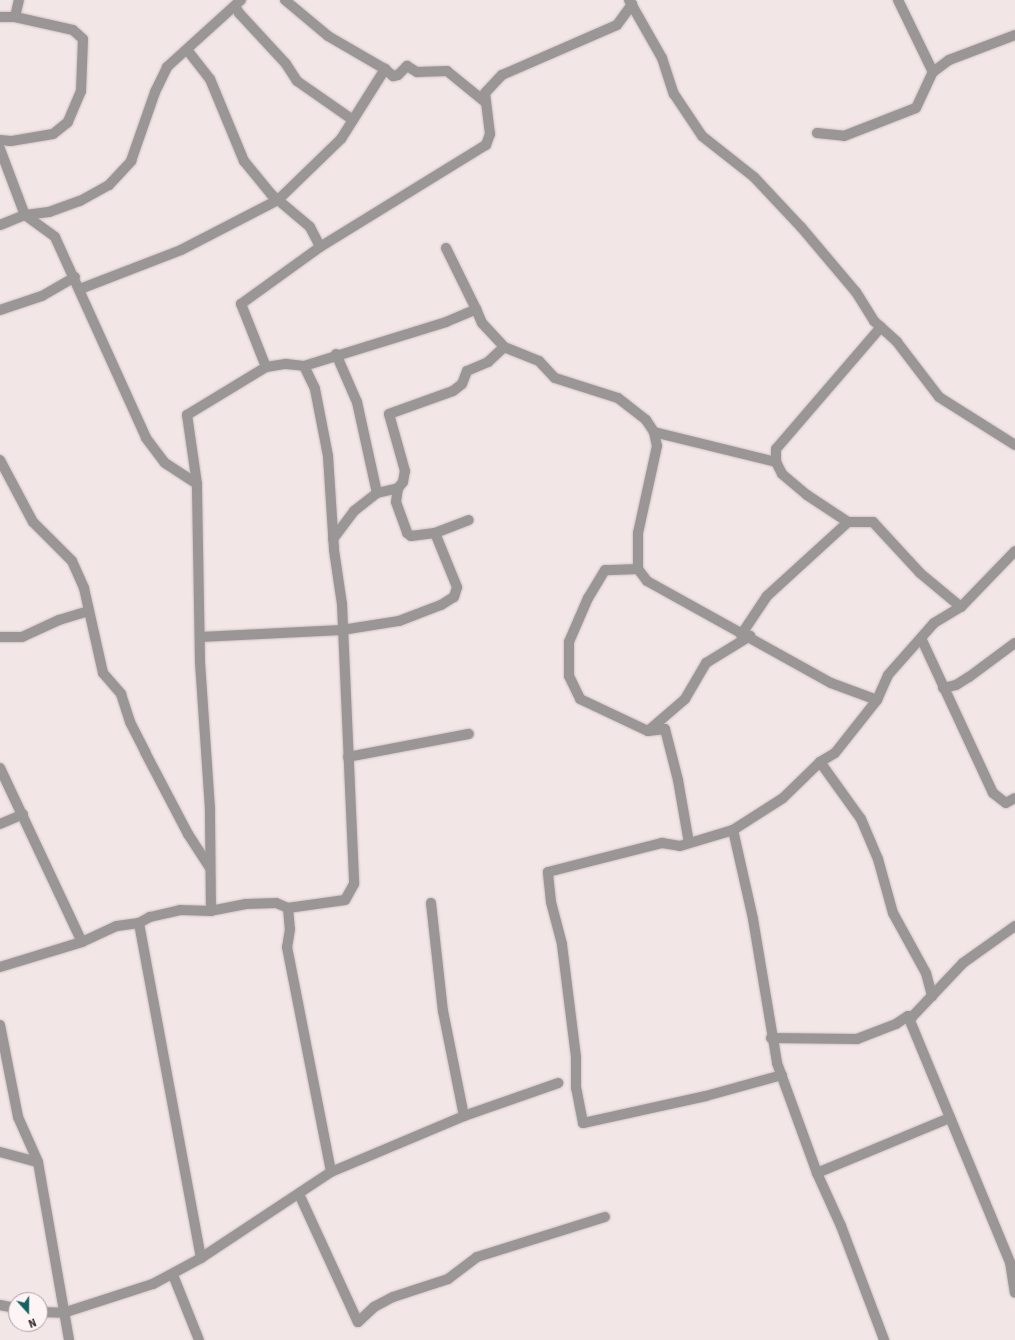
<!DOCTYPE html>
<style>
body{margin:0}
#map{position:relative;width:1015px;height:1340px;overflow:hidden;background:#f3e6e7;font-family:"Source Sans 3",sans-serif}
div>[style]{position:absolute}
.roads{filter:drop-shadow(0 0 1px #cfc3c4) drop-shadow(0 0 1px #cfc3c4)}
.street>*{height:10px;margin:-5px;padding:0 5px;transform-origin:5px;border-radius:5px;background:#9b9696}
span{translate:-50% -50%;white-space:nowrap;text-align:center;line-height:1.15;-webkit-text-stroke:4px #fef4f5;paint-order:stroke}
.north{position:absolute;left:8px;top:1292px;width:40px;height:40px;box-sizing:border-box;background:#fef4f5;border:1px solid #a9a1a2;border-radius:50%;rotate:159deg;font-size:11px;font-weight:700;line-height:16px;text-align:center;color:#2a2526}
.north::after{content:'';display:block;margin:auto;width:14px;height:18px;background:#146362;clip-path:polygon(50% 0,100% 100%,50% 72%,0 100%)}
</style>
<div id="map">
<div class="roads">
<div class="street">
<div style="left:285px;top:0;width:56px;rotate:39.9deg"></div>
<div style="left:328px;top:36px;width:66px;rotate:30.1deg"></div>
<div style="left:385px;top:69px;width:11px;rotate:41deg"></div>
<div style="left:393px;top:76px;width:5px;rotate:-11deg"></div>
<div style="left:398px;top:75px;width:13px;rotate:-45deg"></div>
<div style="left:407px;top:66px;width:12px;rotate:31deg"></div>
<div style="left:417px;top:72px;width:30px;rotate:-2deg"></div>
<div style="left:447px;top:71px;width:49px;rotate:39.2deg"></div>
<div style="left:629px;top:0;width:67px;rotate:60.4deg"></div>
<div style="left:662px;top:58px;width:38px;rotate:72deg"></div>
<div style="left:674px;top:94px;width:50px;rotate:56.3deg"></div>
<div style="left:702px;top:136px;width:66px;rotate:38.3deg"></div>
<div style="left:754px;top:177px;width:69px;rotate:46.8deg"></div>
<div style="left:801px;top:227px;width:85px;rotate:49.8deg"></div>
<div style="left:856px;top:292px;width:34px;rotate:58deg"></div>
<div style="left:874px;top:321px;width:31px;rotate:42deg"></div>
<div style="left:897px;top:342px;width:69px;rotate:52.6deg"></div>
<div style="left:939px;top:397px;width:90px;rotate:32.3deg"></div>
<div style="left:898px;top:0;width:80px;rotate:64.1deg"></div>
<div style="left:235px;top:6px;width:8px;rotate:60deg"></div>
<div style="left:239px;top:13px;width:69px;rotate:47.3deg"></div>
<div style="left:286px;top:64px;width:20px;rotate:57deg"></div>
<div style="left:297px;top:81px;width:68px;rotate:34.9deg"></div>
<div style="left:0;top:17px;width:15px"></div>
<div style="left:15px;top:17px;width:59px;rotate:12.6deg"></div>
<div style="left:73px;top:30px;width:13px;rotate:42deg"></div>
<div style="left:83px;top:39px;width:52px;rotate:92.2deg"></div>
<div style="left:81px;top:91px;width:34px;rotate:113deg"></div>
<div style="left:68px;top:122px;width:19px;rotate:141deg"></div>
<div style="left:53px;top:134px;width:43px;rotate:170.5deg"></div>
<div style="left:11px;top:141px;width:11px;rotate:-175deg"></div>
<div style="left:15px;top:17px;width:17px;rotate:-77deg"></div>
<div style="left:188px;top:51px;width:36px;rotate:52deg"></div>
<div style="left:210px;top:79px;width:89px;rotate:67.5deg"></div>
<div style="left:244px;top:161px;width:43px;rotate:50.7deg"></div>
<div style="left:271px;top:194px;width:51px;rotate:40.2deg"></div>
<div style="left:310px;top:227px;width:22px;rotate:63deg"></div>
<div style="left:817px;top:133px;width:27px;rotate:6deg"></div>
<div style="left:844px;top:136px;width:77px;rotate:-21.3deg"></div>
<div style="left:916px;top:108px;width:40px;rotate:-65deg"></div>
<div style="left:933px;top:72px;width:20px;rotate:-37deg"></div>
<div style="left:949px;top:60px;width:71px;rotate:-20.7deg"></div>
<div style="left:0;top:149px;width:71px;rotate:69.3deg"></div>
<div style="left:25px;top:215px;width:37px;rotate:36deg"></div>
<div style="left:55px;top:237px;width:221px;rotate:65.6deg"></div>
<div style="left:146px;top:438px;width:31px;rotate:53deg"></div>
<div style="left:165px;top:463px;width:38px;rotate:33deg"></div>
<div style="left:0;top:225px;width:27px;rotate:-22deg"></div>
<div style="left:25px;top:215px;width:24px;rotate:-7deg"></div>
<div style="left:49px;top:212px;width:33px;rotate:-20deg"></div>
<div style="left:80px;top:201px;width:33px;rotate:-29deg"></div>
<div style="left:109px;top:185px;width:33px;rotate:-47deg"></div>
<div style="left:131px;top:161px;width:73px;rotate:-70.8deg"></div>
<div style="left:155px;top:92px;width:28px;rotate:-64deg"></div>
<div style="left:167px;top:67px;width:100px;rotate:-42.2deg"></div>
<div style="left:80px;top:289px;width:108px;rotate:-21.1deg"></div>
<div style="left:181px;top:250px;width:109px;rotate:-27.3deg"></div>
<div style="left:278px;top:200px;width:88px;rotate:-44.1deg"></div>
<div style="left:341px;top:139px;width:83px;rotate:-57.8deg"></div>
<div style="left:476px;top:309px;width:15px;rotate:67deg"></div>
<div style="left:482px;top:323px;width:33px;rotate:47deg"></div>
<div style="left:504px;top:347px;width:38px;rotate:22deg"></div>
<div style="left:539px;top:361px;width:23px;rotate:47deg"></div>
<div style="left:555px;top:378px;width:66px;rotate:17.6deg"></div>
<div style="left:618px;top:398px;width:36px;rotate:38deg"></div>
<div style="left:646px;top:420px;width:14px;rotate:56deg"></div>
<div style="left:654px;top:432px;width:14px;rotate:78deg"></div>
<div style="left:657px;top:446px;width:89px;rotate:102.3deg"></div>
<div style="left:638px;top:533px;width:36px;rotate:90deg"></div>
<div style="left:638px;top:569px;width:15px;rotate:53deg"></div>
<div style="left:647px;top:581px;width:210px;rotate:29deg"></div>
<div style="left:831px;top:683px;width:49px;rotate:20.3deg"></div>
<div style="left:0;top:310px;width:44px;rotate:-18.4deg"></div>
<div style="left:42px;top:296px;width:38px;rotate:-30deg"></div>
<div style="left:881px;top:327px;width:161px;rotate:130.7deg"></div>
<div style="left:776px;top:449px;width:13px;rotate:90deg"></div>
<div style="left:776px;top:462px;width:13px;rotate:63deg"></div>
<div style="left:782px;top:474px;width:33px;rotate:40deg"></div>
<div style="left:807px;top:495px;width:49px;rotate:33.4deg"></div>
<div style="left:848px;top:522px;width:25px"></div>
<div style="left:873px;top:522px;width:69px;rotate:47.3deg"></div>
<div style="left:920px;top:573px;width:53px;rotate:39.7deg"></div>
<div style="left:336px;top:354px;width:52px;rotate:66.4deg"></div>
<div style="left:357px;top:402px;width:93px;rotate:77.6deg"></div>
<div style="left:304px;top:366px;width:25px;rotate:64deg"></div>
<div style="left:315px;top:389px;width:68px;rotate:79deg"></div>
<div style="left:328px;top:456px;width:94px;rotate:86.3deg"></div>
<div style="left:334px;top:550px;width:55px;rotate:81.6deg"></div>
<div style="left:342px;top:604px;width:280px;rotate:87.5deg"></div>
<div style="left:354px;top:884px;width:18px;rotate:119deg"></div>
<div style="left:345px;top:900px;width:58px;rotate:172deg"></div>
<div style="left:288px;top:908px;width:21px;rotate:85deg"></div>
<div style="left:290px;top:929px;width:18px;rotate:99deg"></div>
<div style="left:287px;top:947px;width:229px;rotate:78.9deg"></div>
<div style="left:266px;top:367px;width:68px;rotate:-111.6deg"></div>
<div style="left:241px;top:304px;width:97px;rotate:-35.8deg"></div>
<div style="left:320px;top:247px;width:195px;rotate:-31.6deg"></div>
<div style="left:486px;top:145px;width:12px;rotate:-70deg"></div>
<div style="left:490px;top:134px;width:41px;rotate:-97deg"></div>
<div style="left:485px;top:93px;width:25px;rotate:-47deg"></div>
<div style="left:502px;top:75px;width:125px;rotate:-23.5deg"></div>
<div style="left:617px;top:25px;width:26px;rotate:-54deg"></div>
<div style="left:654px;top:432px;width:126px;rotate:13.8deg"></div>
<div style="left:0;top:460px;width:70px;rotate:62deg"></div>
<div style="left:33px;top:522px;width:55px;rotate:45deg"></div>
<div style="left:72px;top:561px;width:30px;rotate:66deg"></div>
<div style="left:84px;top:588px;width:87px;rotate:77.4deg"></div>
<div style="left:103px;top:673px;width:28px;rotate:49deg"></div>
<div style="left:121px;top:694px;width:29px;rotate:72deg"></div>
<div style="left:130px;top:722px;width:34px;rotate:63deg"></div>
<div style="left:145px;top:752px;width:93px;rotate:62.3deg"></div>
<div style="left:188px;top:834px;width:40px;rotate:57.1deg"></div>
<div style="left:398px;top:488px;width:14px;rotate:98deg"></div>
<div style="left:396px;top:502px;width:33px;rotate:70deg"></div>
<div style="left:407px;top:533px;width:5px;rotate:37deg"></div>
<div style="left:411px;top:536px;width:24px;rotate:-7deg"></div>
<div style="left:435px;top:533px;width:36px;rotate:-21deg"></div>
<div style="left:333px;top:539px;width:35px;rotate:-53deg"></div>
<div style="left:354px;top:511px;width:29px;rotate:-38deg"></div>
<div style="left:377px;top:493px;width:22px;rotate:-13deg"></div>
<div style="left:398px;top:488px;width:8px;rotate:-50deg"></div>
<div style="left:403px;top:482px;width:11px;rotate:-80deg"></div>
<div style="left:405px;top:471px;width:59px;rotate:-105.7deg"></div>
<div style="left:389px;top:414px;width:68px;rotate:-19.8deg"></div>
<div style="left:453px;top:391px;width:11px;rotate:-38deg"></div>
<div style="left:462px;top:384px;width:14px;rotate:-69deg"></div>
<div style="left:467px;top:371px;width:23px;rotate:-23deg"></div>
<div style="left:488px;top:362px;width:22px;rotate:-43deg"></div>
<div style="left:638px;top:569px;width:33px;rotate:178deg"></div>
<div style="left:605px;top:570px;width:33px;rotate:121deg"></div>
<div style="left:588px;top:598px;width:48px;rotate:113.4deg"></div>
<div style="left:569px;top:642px;width:34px;rotate:90deg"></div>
<div style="left:569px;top:676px;width:25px;rotate:64deg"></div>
<div style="left:580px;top:699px;width:75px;rotate:25.2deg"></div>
<div style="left:648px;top:731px;width:17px;rotate:-7deg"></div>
<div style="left:665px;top:729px;width:53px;rotate:75.7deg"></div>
<div style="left:678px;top:780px;width:64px;rotate:80.1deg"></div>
<div style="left:741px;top:635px;width:47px;rotate:-56.3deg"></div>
<div style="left:767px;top:596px;width:110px;rotate:-42.4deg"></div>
<div style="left:0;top:637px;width:22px"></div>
<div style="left:22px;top:637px;width:41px;rotate:-24.7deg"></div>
<div style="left:59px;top:620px;width:31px;rotate:-17deg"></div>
<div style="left:200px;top:637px;width:142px;rotate:-2.8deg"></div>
<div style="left:342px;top:630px;width:58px;rotate:-9deg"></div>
<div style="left:399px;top:621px;width:45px;rotate:-20.9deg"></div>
<div style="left:441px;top:605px;width:15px;rotate:-32deg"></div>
<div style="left:454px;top:597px;width:10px;rotate:-73deg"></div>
<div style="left:457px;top:587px;width:58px;rotate:-112.2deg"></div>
<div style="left:921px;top:638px;width:171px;rotate:65.1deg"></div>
<div style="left:993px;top:793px;width:16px;rotate:38deg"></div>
<div style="left:1006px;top:803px;width:10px;rotate:-29deg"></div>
<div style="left:943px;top:688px;width:13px;rotate:-13deg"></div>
<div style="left:956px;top:685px;width:15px;rotate:-32deg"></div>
<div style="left:969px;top:677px;width:57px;rotate:-36.5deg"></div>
<div style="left:648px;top:731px;width:49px;rotate:-40.9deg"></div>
<div style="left:685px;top:699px;width:42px;rotate:-59.7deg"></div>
<div style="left:706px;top:663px;width:52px;rotate:-31.5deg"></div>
<div style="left:348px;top:757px;width:123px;rotate:-10.8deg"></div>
<div style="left:820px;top:762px;width:70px;rotate:54.3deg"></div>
<div style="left:861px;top:819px;width:43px;rotate:67deg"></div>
<div style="left:878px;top:859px;width:56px;rotate:74.5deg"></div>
<div style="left:893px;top:913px;width:68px;rotate:61.2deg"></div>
<div style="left:926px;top:973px;width:24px;rotate:75deg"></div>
<div style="left:0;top:768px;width:192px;rotate:64.8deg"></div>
<div style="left:82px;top:942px;width:38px;rotate:-25deg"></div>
<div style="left:117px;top:926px;width:22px;rotate:-8deg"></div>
<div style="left:0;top:824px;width:25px;rotate:-23deg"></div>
<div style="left:733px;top:830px;width:91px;rotate:77.3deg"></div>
<div style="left:753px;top:919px;width:146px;rotate:80.5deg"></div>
<div style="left:777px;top:1063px;width:117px;rotate:70deg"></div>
<div style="left:817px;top:1173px;width:58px;rotate:65.6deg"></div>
<div style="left:841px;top:1226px;width:122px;rotate:69.3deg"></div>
<div style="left:431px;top:903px;width:109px;rotate:83.7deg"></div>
<div style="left:443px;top:1011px;width:107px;rotate:78.7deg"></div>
<div style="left:288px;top:908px;width:13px;rotate:-157deg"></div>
<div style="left:276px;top:903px;width:30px;rotate:178deg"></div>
<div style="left:246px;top:904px;width:36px;rotate:169deg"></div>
<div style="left:211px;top:911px;width:102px;rotate:-90.6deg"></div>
<div style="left:210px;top:809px;width:148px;rotate:-93.9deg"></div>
<div style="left:200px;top:661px;width:177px;rotate:-91deg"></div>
<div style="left:197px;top:484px;width:70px;rotate:-98.2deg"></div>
<div style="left:187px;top:415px;width:92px;rotate:-31.3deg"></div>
<div style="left:266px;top:367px;width:20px;rotate:-9deg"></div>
<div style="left:286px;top:364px;width:18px;rotate:6deg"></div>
<div style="left:304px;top:366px;width:149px;rotate:-17.2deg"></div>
<div style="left:446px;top:322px;width:33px;rotate:-23deg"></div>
<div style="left:476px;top:309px;width:68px;rotate:-116.2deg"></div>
<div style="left:1015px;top:926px;width:64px;rotate:144.6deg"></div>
<div style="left:963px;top:963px;width:74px;rotate:133.4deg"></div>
<div style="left:912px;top:1017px;width:4px;rotate:-166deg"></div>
<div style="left:908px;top:1016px;width:266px;rotate:67.5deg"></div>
<div style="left:1010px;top:1262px;width:31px;rotate:81deg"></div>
<div style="left:0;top:967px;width:86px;rotate:-17deg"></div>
<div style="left:0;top:1025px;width:94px;rotate:78.9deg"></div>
<div style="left:18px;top:1117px;width:49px;rotate:66deg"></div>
<div style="left:38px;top:1162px;width:181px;rotate:80.1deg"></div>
<div style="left:771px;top:1038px;width:86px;rotate:0.7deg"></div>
<div style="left:857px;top:1039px;width:42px;rotate:-21deg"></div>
<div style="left:896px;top:1024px;width:14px;rotate:-34deg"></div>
<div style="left:782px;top:1075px;width:79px;rotate:164.6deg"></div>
<div style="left:706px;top:1096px;width:126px;rotate:167.6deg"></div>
<div style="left:583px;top:1123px;width:36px;rotate:-101deg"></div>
<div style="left:576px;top:1088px;width:31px;rotate:-90deg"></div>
<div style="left:576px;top:1057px;width:114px;rotate:-97.1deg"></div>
<div style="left:562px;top:944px;width:43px;rotate:-104.7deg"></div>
<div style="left:551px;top:902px;width:30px;rotate:-96deg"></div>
<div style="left:548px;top:872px;width:118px;rotate:-14.3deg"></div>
<div style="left:662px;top:843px;width:18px;rotate:9deg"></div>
<div style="left:680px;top:846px;width:55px;rotate:-16.8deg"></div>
<div style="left:733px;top:830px;width:59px;rotate:-32.6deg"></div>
<div style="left:783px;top:798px;width:52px;rotate:-44.2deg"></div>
<div style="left:820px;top:762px;width:17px;rotate:-31deg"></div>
<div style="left:835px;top:753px;width:68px;rotate:-51.6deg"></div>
<div style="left:877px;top:700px;width:27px;rotate:-66deg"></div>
<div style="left:888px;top:675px;width:69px;rotate:-48.5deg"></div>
<div style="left:934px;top:623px;width:31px;rotate:-31deg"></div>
<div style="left:961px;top:607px;width:78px;rotate:-46deg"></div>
<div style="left:0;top:1152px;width:39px;rotate:15deg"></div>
<div style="left:817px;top:1173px;width:144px;rotate:-22.5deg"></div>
<div style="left:299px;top:1194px;width:141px;rotate:65.3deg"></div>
<div style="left:358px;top:1322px;width:22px;rotate:-43deg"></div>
<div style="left:374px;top:1307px;width:21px;rotate:-28deg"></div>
<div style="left:393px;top:1297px;width:58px;rotate:-18.1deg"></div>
<div style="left:448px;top:1279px;width:36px;rotate:-37deg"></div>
<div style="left:477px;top:1257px;width:134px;rotate:-17.4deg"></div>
<div style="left:201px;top:1258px;width:341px;rotate:-100.5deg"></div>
<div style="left:139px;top:923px;width:13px;rotate:-29deg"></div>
<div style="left:150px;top:917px;width:31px;rotate:-13deg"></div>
<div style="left:180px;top:910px;width:31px;rotate:2deg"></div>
<div style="left:173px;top:1275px;width:70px;rotate:68.2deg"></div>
<div style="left:0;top:1305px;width:16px;rotate:11deg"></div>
<div style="left:40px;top:1312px;width:23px;rotate:2deg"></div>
<div style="left:63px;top:1313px;width:95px;rotate:-17.9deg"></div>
<div style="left:153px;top:1284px;width:55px;rotate:-28.4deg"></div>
<div style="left:201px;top:1258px;width:156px;rotate:-33.5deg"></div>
<div style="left:331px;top:1172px;width:144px;rotate:-22.8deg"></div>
<div style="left:464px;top:1116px;width:100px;rotate:-19.3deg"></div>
</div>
</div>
<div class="north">N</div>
</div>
